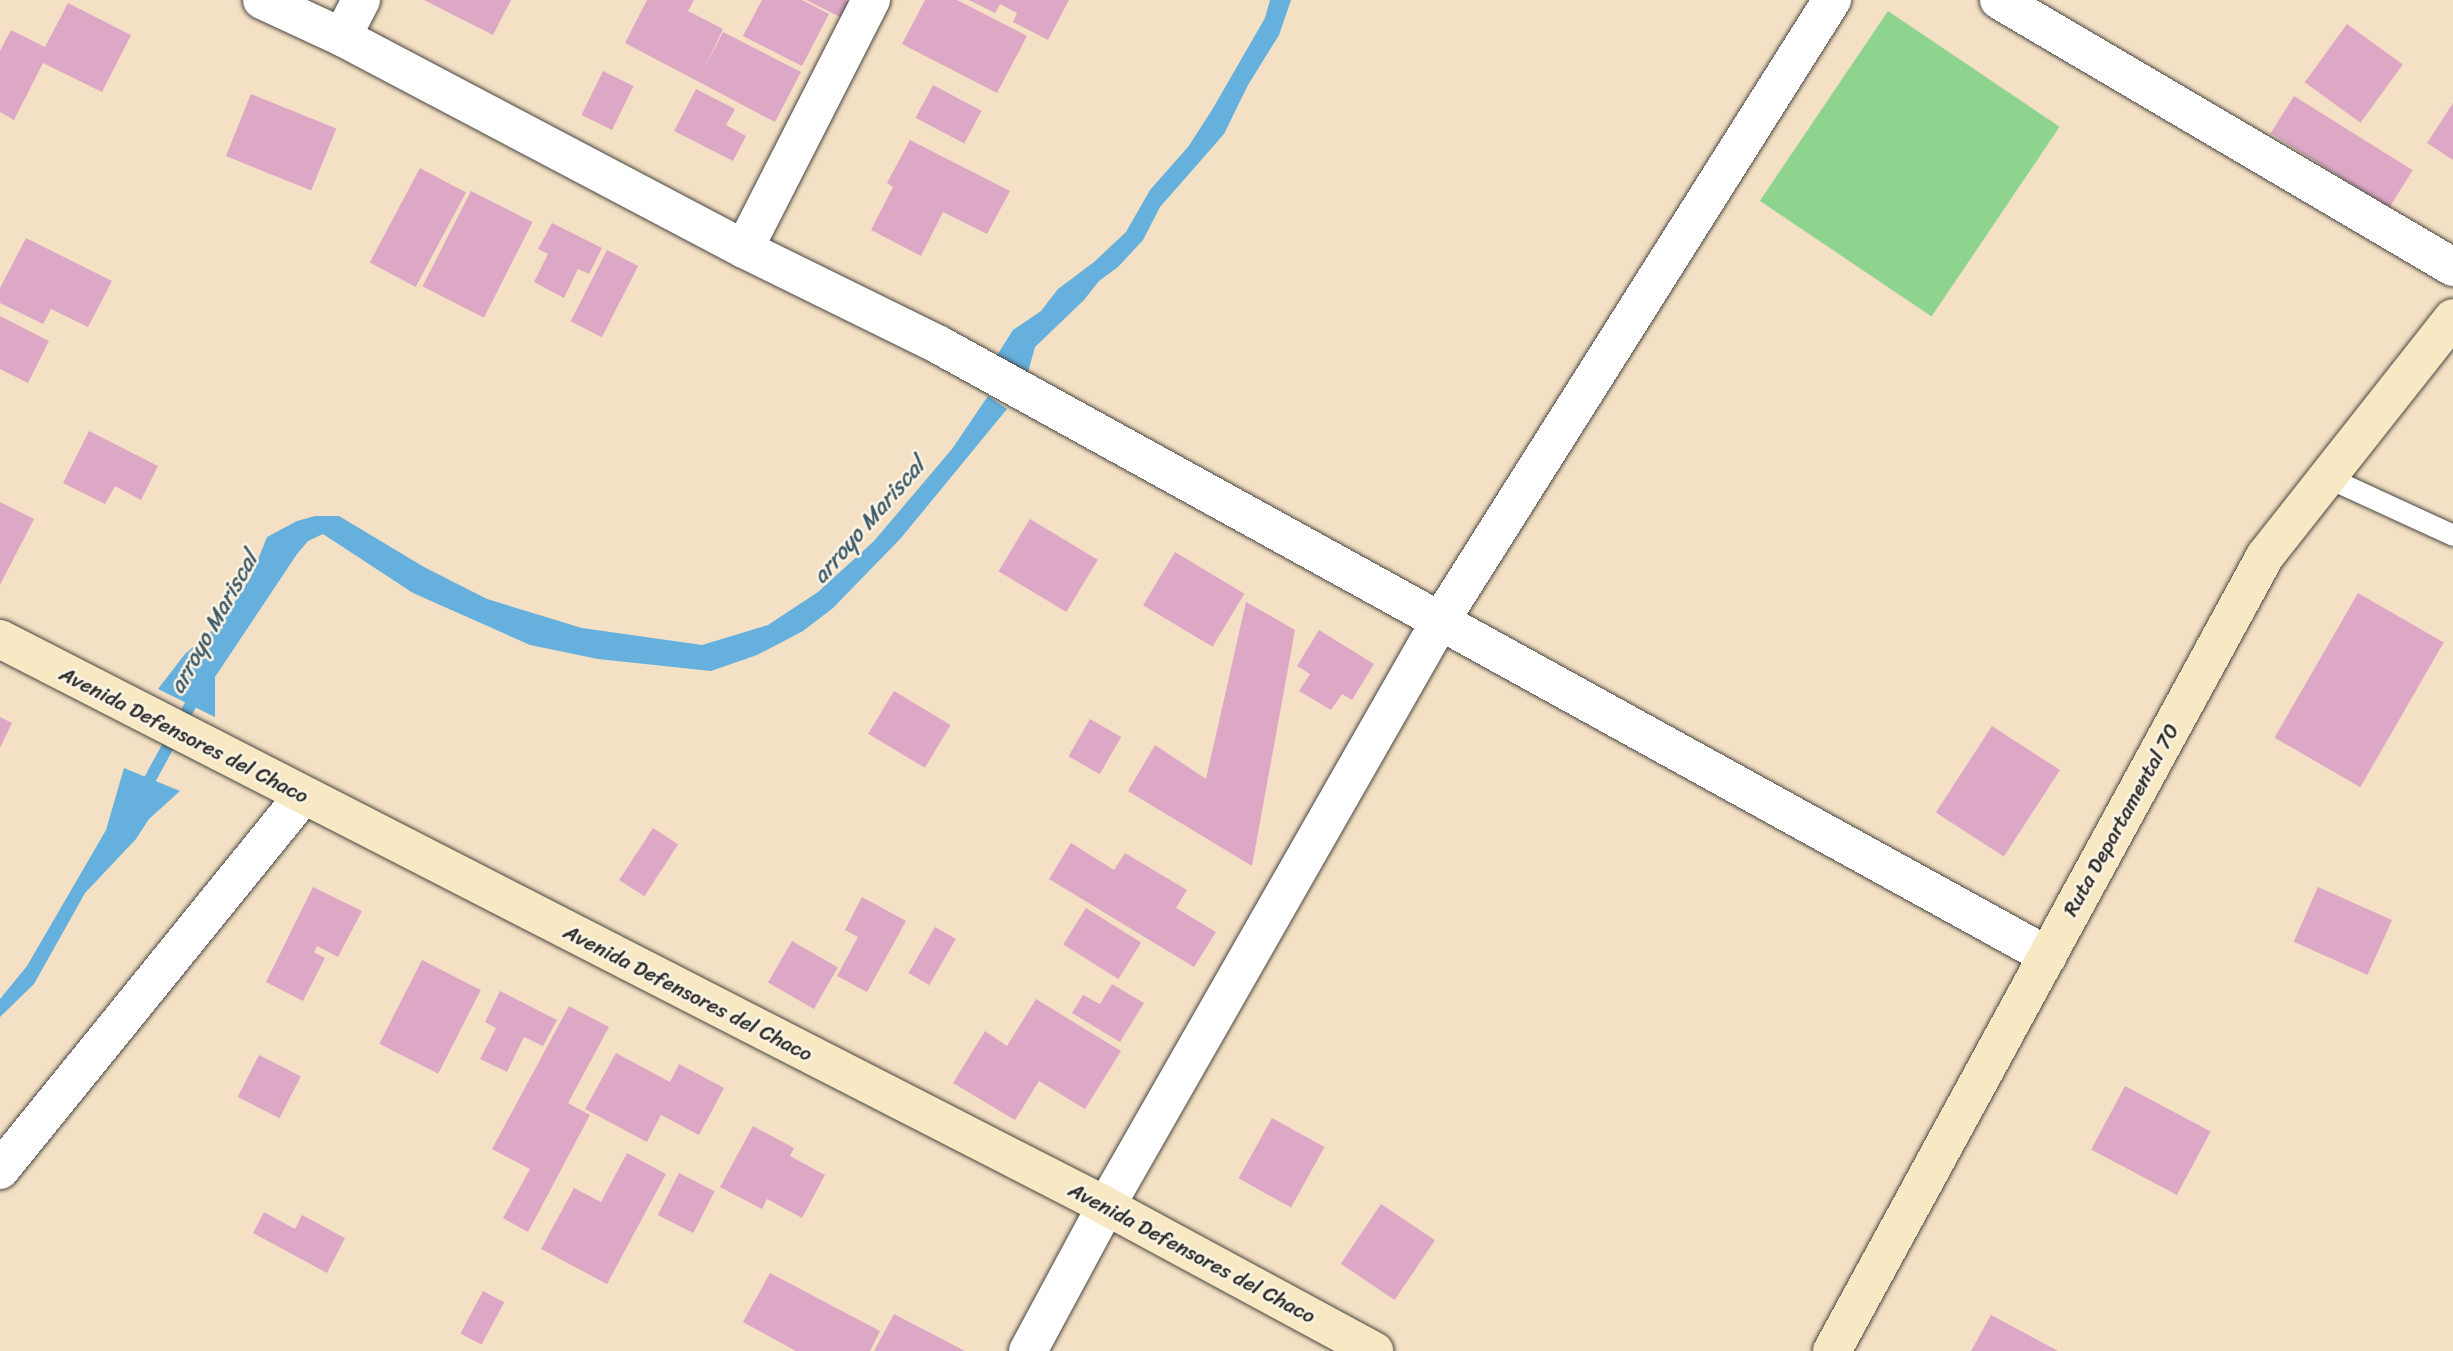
<!DOCTYPE html>
<style>
body{margin:0}
#map{position:relative;width:2453px;height:1351px;overflow:hidden;background:#f4e0c4;font-family:Sriracha,sans-serif}
div>[style]{position:absolute}
.green>*{inset:0;background:#8ed48e;transform-origin:0 0}
.water>*{inset:0;background:#65b0dd}
.stream>*{height:12px;margin:-6px;padding:0 6px;transform-origin:6px;border-radius:6px;background:#65b0dd}
.building>*{inset:0;background:#dda8c5;transform-origin:0 0}
.roads{filter:drop-shadow(0 0 2px #494642) drop-shadow(0 0 2px #494642)}
.lane>*{height:21px;margin:-10.5px;padding:0 10.5px;transform-origin:10.5px;border-radius:10.5px;background:#fff}
.street>*{height:38px;margin:-19px;padding:0 19px;transform-origin:19px;border-radius:19px;background:#fff}
.secondary>*{height:38px;margin:-19px;padding:0 19px;transform-origin:19px;border-radius:19px;background:#f8e8c3}
span{translate:-50% -50%;white-space:nowrap;text-align:center;line-height:1.15;-webkit-text-stroke:5px #fcf5e5;paint-order:stroke}
.street-label{font-size:21px;color:#2b2b2b}
.water-label{font-size:23px;color:#3f5a69;font-style:italic}
</style>
<div id="map">
<div class="green">
<div style="left:1888px;top:11px;width:207px;height:229px;rotate:34deg"></div>
</div>
<div class="water">
<div style="clip-path:polygon(1270px 0,1291px 0,1279px 35px,1248px 85px,1224px 134px,1160px 207px,1143px 240px,1118px 267px,1099px 281px,1084px 300px,1035px 347px,1027px 376px,994px 360px,1013px 330px,1041px 311px,1058px 289px,1094px 262px,1126px 232px,1150px 190px,1188px 147px,1212px 110px,1265px 18px)"></div>
<div style="clip-path:polygon(988px 396px,1007px 409px,901px 538px,833px 608px,803px 631px,757px 655px,711px 671px,598px 659px,530px 645px,413px 593px,323px 534px,308px 541px,297px 554px,215px 677px,215px 717px,158px 689px,185px 654px,221px 623px,251px 577px,267px 537px,297px 521px,315px 516px,339px 516px,424px 567px,487px 599px,582px 628px,702px 645px,768px 625px,818px 592px,874px 541px,952px 449px)"></div>
<div style="clip-path:polygon(124px 768px,180px 791px,149px 819px,136px 839px,85px 893px,34px 984px,0 1017px,0 999px,27px 966px,106px 830px)"></div>
</div>
<div class="stream">
<div style="left:143px;top:792px;width:115px;rotate:-61.4deg"></div>
</div>
<div class="building">
<div style="clip-path:polygon(424px 0,511px 0,493px 35px)"></div>
<div style="clip-path:polygon(647px 0,694px 0,688px 11px,723px 29px,705px 67px,723px 32px,801px 72px,775px 122px,625px 43px)"></div>
<div style="clip-path:polygon(762px 0,802px 0,829px 14px,802px 66px,743px 36px)"></div>
<div style="clip-path:polygon(806px 0,845px 0,849px 2px,842px 18px)"></div>
<div style="clip-path:polygon(925px 0,957px 0,1027px 36px,997px 93px,902px 44px)"></div>
<div style="clip-path:polygon(969px 0,1069px 0,1048px 40px,1013px 22px,1017px 13px,1000px 4px,995px 13px)"></div>
<div style="clip-path:polygon(68px 3px,131px 35px,102px 92px,43px 63px,14px 120px,0 112px,0 51px,11px 30px,45px 47px)"></div>
<div style="left:2347px;top:24px;width:69px;height:72px;rotate:36deg"></div>
<div style="left:603px;top:71px;width:34px;height:49px;rotate:26deg"></div>
<div style="left:933px;top:85px;width:55px;height:37px;rotate:28deg"></div>
<div style="clip-path:polygon(696px 89px,735px 109px,726px 125px,746px 136px,733px 161px,674px 131px)"></div>
<div style="left:251px;top:94px;width:92px;height:67px;rotate:22deg"></div>
<div style="left:2294px;top:96px;width:140px;height:44px;rotate:32deg"></div>
<div style="clip-path:polygon(2453px 103px,2453px 160px,2427px 143px)"></div>
<div style="clip-path:polygon(910px 140px,1010px 191px,987px 234px,943px 212px,921px 256px,871px 230px,893px 187px,887px 183px)"></div>
<div style="left:420px;top:168px;width:52px;height:107px;rotate:28deg"></div>
<div style="left:471px;top:191px;width:69px;height:107px;rotate:27deg"></div>
<div style="clip-path:polygon(552px 223px,602px 248px,589px 274px,578px 269px,564px 298px,534px 282px,548px 254px,538px 249px)"></div>
<div style="clip-path:polygon(26px 238px,112px 281px,88px 327px,51px 309px,43px 324px,0 303px,0 288px)"></div>
<div style="left:607px;top:250px;width:35px;height:80px;rotate:27deg"></div>
<div style="clip-path:polygon(0 316px,49px 341px,28px 383px,0 369px)"></div>
<div style="clip-path:polygon(89px 431px,158px 466px,141px 500px,115px 486px,105px 504px,63px 483px)"></div>
<div style="clip-path:polygon(0 502px,34px 519px,0 585px)"></div>
<div style="left:1030px;top:519px;width:79px;height:61px;rotate:31deg"></div>
<div style="left:1175px;top:552px;width:81px;height:62px;rotate:31deg"></div>
<div style="left:2358px;top:593px;width:99px;height:167px;rotate:30deg"></div>
<div style="clip-path:polygon(1246px 602px,1295px 630px,1252px 866px,1128px 791px,1155px 745px,1206px 779px)"></div>
<div style="clip-path:polygon(1319px 630px,1374px 664px,1352px 700px,1342px 694px,1331px 710px,1299px 691px,1310px 674px,1297px 666px)"></div>
<div style="left:894px;top:691px;width:66px;height:50px;rotate:31deg"></div>
<div style="clip-path:polygon(0 717px,12px 723px,0 748px)"></div>
<div style="left:1090px;top:719px;width:36px;height:43px;rotate:30deg"></div>
<div style="left:1992px;top:726px;width:81px;height:103px;rotate:33deg"></div>
<div style="left:653px;top:828px;width:30px;height:62px;rotate:33deg"></div>
<div style="clip-path:polygon(1071px 843px,1114px 870px,1125px 853px,1187px 890px,1176px 908px,1216px 932px,1194px 967px,1049px 879px)"></div>
<div style="clip-path:polygon(313px 887px,362px 911px,338px 957px,317px 946px,314px 952px,325px 958px,303px 1001px,266px 982px)"></div>
<div style="left:2318px;top:887px;width:81px;height:60px;rotate:24deg"></div>
<div style="clip-path:polygon(862px 897px,906px 921px,867px 992px,837px 976px,858px 937px,845px 930px)"></div>
<div style="left:1086px;top:908px;width:65px;height:43px;rotate:32deg"></div>
<div style="left:935px;top:927px;width:24px;height:53px;rotate:30deg"></div>
<div style="left:792px;top:941px;width:53px;height:48px;rotate:30deg"></div>
<div style="left:422px;top:960px;width:66px;height:94px;rotate:27deg"></div>
<div style="clip-path:polygon(1112px 984px,1144px 1003px,1120px 1042px,1072px 1013px,1083px 995px,1100px 1004px)"></div>
<div style="clip-path:polygon(500px 991px,557px 1020px,543px 1046px,524px 1037px,507px 1072px,480px 1059px,496px 1028px,485px 1022px)"></div>
<div style="clip-path:polygon(1036px 999px,1121px 1051px,1085px 1109px,1039px 1081px,1015px 1120px,953px 1083px,985px 1031px,1007px 1046px)"></div>
<div style="clip-path:polygon(569px 1006px,609px 1027px,568px 1103px,590px 1115px,528px 1232px,503px 1218px,530px 1169px,492px 1149px)"></div>
<div style="clip-path:polygon(616px 1053px,670px 1082px,679px 1064px,724px 1088px,699px 1135px,661px 1115px,647px 1142px,585px 1109px)"></div>
<div style="left:259px;top:1055px;width:47px;height:47px;rotate:27deg"></div>
<div style="left:2125px;top:1086px;width:97px;height:72px;rotate:28deg"></div>
<div style="left:1272px;top:1118px;width:60px;height:69px;rotate:29deg"></div>
<div style="clip-path:polygon(753px 1126px,794px 1148px,790px 1156px,825px 1175px,802px 1218px,767px 1199px,762px 1209px,720px 1187px)"></div>
<div style="clip-path:polygon(627px 1153px,666px 1174px,607px 1284px,541px 1249px,574px 1188px,601px 1202px)"></div>
<div style="left:679px;top:1173px;width:40px;height:47px;rotate:27deg"></div>
<div style="left:1381px;top:1204px;width:65px;height:72px;rotate:34deg"></div>
<div style="clip-path:polygon(264px 1212px,295px 1229px,302px 1215px,345px 1238px,327px 1273px,253px 1233px)"></div>
<div style="clip-path:polygon(770px 1273px,880px 1331px,870px 1351px,796px 1351px,743px 1322px)"></div>
<div style="left:483px;top:1291px;width:24px;height:48px;rotate:28deg"></div>
<div style="clip-path:polygon(894px 1314px,965px 1351px,874px 1351px)"></div>
<div style="clip-path:polygon(1991px 1315px,2058px 1351px,1971px 1351px)"></div>
</div>
<div class="roads">
<div class="lane">
<div style="left:2327px;top:477px;width:139px;rotate:24.7deg"></div>
</div>
<div class="street">
<div style="left:262px;top:0;width:88px;rotate:24.8deg"></div>
<div style="left:342px;top:37px;width:454px;rotate:27.8deg"></div>
<div style="left:744px;top:249px;width:217px;rotate:26.2deg"></div>
<div style="left:939px;top:345px;width:1266px;rotate:28.85deg"></div>
<div style="left:1999px;top:0;width:527px;rotate:30.46deg"></div>
<div style="left:342px;top:37px;width:42px;rotate:-62.8deg"></div>
<div style="left:744px;top:249px;width:280px;rotate:-63deg"></div>
<div style="left:0;top:1170px;width:480px;rotate:-51deg"></div>
<div style="left:1028px;top:1351px;width:165px;rotate:-61.7deg"></div>
<div style="left:1106px;top:1206px;width:671px;rotate:-60.27deg"></div>
<div style="left:1439px;top:623px;width:737px;rotate:-57.76deg"></div>
</div>
<div class="secondary">
<div style="left:0;top:639px;width:1243px;rotate:27.14deg"></div>
<div style="left:1106px;top:1206px;width:305px;rotate:28.4deg"></div>
<div style="left:1832px;top:1351px;width:905px;rotate:-61.42deg"></div>
<div style="left:2265px;top:556px;width:303px;rotate:-51.7deg"></div>
</div>
</div>
<div class="street-label">
<span style="left:184px;top:735px;rotate:27deg">Avenida Defensores del Chaco</span>
<span style="left:2121px;top:820px;rotate:-61deg">Ruta Departamental 70</span>
<span style="left:688px;top:993px;rotate:27deg">Avenida Defensores del Chaco</span>
<span style="left:1192px;top:1253px;rotate:28deg">Avenida Defensores del Chaco</span>
</div>
<div class="water-label">
<span style="left:869px;top:521px;rotate:-49deg">arroyo Mariscal</span>
<span style="left:214px;top:623px;rotate:-61deg">arroyo Mariscal</span>
</div>
</div>
